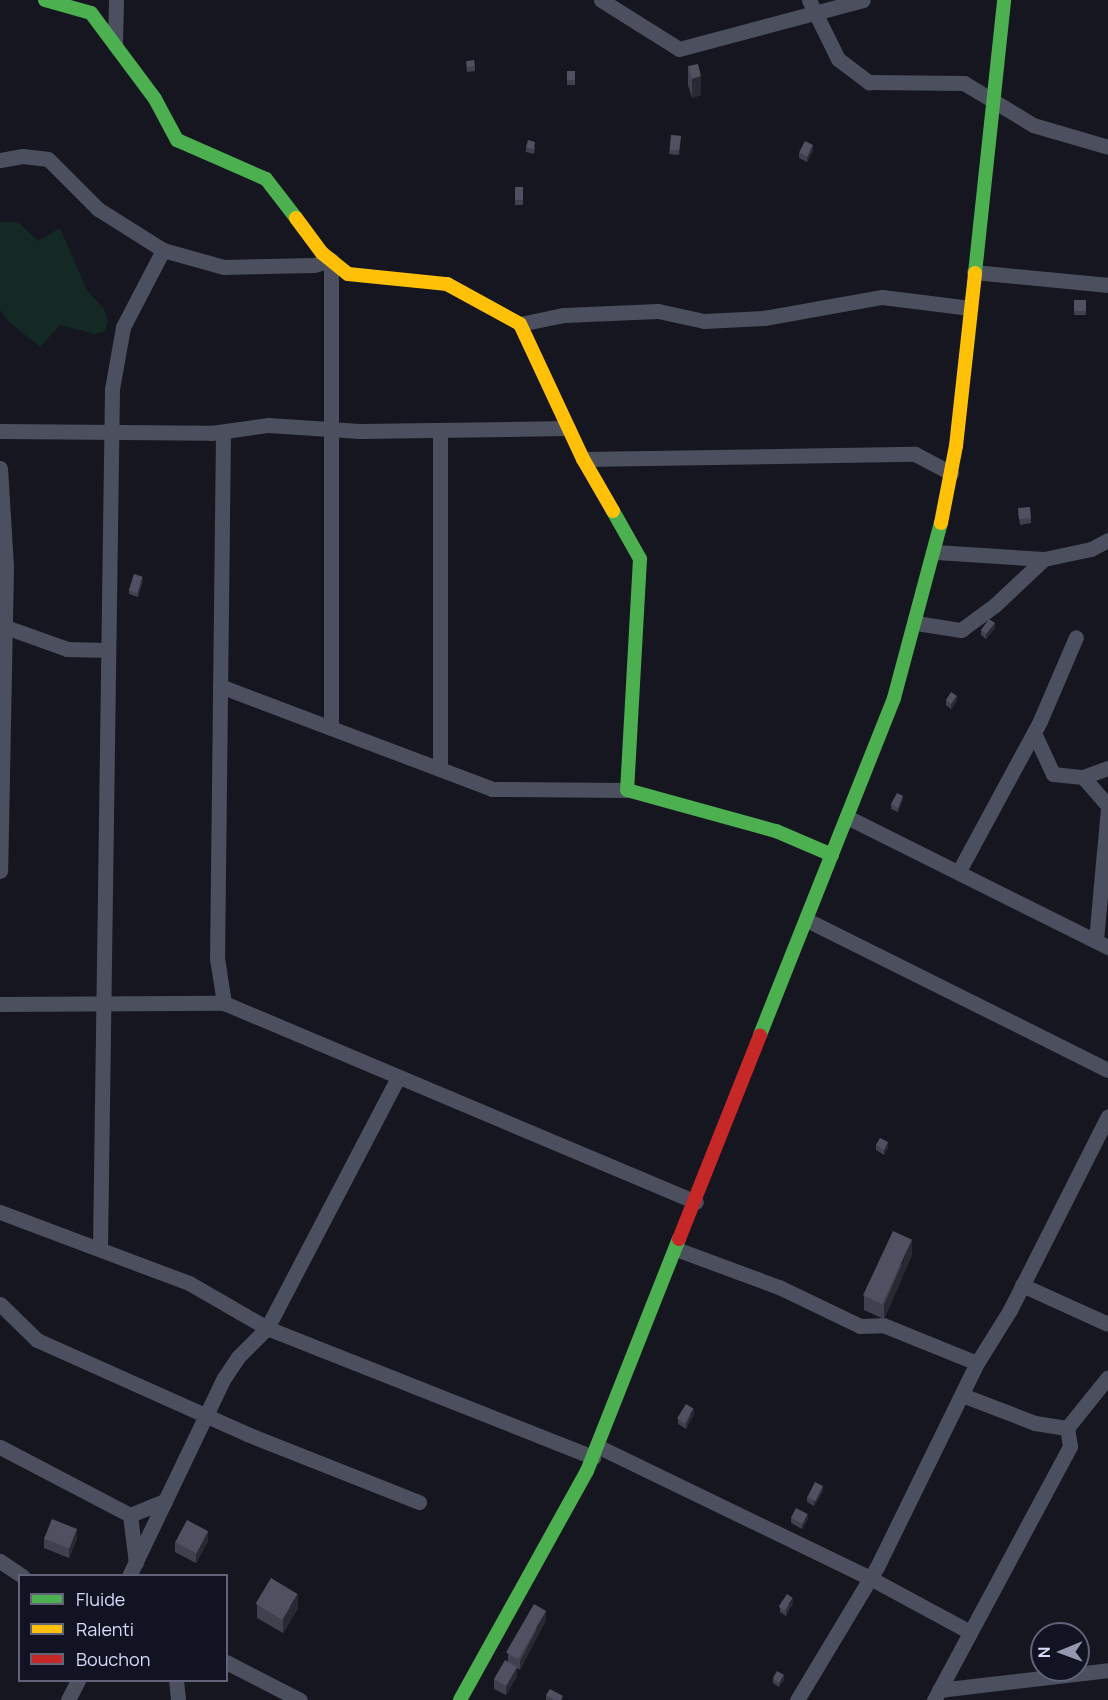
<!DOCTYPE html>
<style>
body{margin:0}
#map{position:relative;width:1108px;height:1700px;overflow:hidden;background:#15161f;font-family:Manrope,sans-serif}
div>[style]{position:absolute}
.green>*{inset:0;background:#152924}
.street>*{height:15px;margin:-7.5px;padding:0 7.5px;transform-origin:7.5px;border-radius:7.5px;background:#4b4f5e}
.fast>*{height:14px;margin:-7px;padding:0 7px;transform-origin:7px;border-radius:7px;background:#4caf50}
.slow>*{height:14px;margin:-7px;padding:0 7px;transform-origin:7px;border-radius:7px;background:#ffc107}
.jam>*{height:14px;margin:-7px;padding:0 7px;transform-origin:7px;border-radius:7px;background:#c62828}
.wall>*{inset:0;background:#3f414e;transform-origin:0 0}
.shaded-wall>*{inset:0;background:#272933}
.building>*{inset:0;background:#4f5160;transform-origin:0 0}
span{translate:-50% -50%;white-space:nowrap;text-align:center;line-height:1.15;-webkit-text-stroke:5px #111323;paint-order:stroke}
.legend{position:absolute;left:18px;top:1574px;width:210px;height:108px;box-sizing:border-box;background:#111323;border:2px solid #616379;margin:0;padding:8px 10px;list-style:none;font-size:18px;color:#d8dcfa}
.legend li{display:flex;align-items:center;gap:12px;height:30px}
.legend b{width:30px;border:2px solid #616379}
.north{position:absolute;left:1030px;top:1622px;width:60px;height:60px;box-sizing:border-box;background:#111323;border:2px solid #616379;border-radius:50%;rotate:269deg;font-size:16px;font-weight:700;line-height:24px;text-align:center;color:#d8dcfa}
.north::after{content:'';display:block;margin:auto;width:21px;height:27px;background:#9497ad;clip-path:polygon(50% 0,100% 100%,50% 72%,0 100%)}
</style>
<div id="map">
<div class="green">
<div style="clip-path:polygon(0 222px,18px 222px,38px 241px,60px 228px,87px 290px,104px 309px,108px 322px,105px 331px,95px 334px,60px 325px,40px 347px,9px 322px,0 310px)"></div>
</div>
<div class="street">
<div style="left:601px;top:0;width:92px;rotate:32.1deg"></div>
<div style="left:679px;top:49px;width:190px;rotate:-14.9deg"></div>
<div style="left:809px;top:0;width:66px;rotate:63.8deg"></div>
<div style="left:838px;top:59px;width:39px;rotate:37deg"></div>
<div style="left:869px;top:82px;width:95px;rotate:0.6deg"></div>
<div style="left:964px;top:83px;width:81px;rotate:31.3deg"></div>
<div style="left:1033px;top:125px;width:78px;rotate:16.3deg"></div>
<div style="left:115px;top:45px;width:45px;rotate:-88.7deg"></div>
<div style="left:0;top:160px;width:23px;rotate:-10deg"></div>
<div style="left:23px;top:156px;width:25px;rotate:7deg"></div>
<div style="left:48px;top:159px;width:71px;rotate:45deg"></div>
<div style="left:98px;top:209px;width:77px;rotate:32.2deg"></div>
<div style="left:163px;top:250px;width:63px;rotate:15.6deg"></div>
<div style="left:224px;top:267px;width:90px;rotate:-1.3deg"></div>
<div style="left:314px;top:265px;width:18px;rotate:-16deg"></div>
<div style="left:331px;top:260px;width:468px;rotate:90deg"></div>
<div style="left:974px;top:272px;width:135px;rotate:5.5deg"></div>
<div style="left:520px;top:324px;width:45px;rotate:-11.6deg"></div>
<div style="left:564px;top:315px;width:94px;rotate:-2.4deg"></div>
<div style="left:658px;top:311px;width:47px;rotate:12.3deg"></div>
<div style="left:704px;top:321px;width:60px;rotate:-2.9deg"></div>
<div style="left:764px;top:318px;width:120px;rotate:-10.1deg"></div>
<div style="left:882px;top:297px;width:89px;rotate:7.1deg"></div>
<div style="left:440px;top:430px;width:339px;rotate:90deg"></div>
<div style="left:0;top:431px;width:211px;rotate:0.5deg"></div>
<div style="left:211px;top:433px;width:58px;rotate:-8deg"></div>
<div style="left:268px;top:425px;width:92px;rotate:3.7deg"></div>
<div style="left:360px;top:431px;width:208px;rotate:-0.8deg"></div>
<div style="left:223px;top:432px;width:526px;rotate:90.65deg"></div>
<div style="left:217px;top:958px;width:46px;rotate:81.2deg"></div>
<div style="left:583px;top:459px;width:332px;rotate:-0.9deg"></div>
<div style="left:915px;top:454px;width:41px;rotate:27.8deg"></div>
<div style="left:0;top:468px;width:99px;rotate:86.5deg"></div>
<div style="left:6px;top:567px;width:304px;rotate:91.1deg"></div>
<div style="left:936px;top:552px;width:108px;rotate:3.7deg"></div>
<div style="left:916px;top:623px;width:46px;rotate:8.8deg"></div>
<div style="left:961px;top:630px;width:42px;rotate:-36.3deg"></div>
<div style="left:995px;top:605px;width:67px;rotate:-43.2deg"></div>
<div style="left:1044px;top:559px;width:48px;rotate:-12deg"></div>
<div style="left:1091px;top:549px;width:19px;rotate:-28deg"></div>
<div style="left:0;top:625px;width:71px;rotate:19.7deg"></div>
<div style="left:67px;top:649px;width:41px;rotate:1.4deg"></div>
<div style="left:220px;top:686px;width:291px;rotate:20.7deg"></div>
<div style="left:492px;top:789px;width:135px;rotate:0.4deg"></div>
<div style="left:1034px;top:733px;width:45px;rotate:65.1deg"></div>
<div style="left:1053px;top:774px;width:30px;rotate:6deg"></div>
<div style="left:1083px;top:777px;width:38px;rotate:49deg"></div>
<div style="left:1083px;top:777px;width:27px;rotate:-20deg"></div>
<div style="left:847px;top:817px;width:292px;rotate:26.5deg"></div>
<div style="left:959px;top:871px;width:170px;rotate:-61.6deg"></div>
<div style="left:1040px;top:721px;width:91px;rotate:-66.8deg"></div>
<div style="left:807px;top:920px;width:336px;rotate:26.5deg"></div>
<div style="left:1096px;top:940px;width:133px;rotate:-84.8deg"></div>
<div style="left:0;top:1004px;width:224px;rotate:-0.3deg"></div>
<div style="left:224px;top:1003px;width:512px;rotate:22.86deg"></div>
<div style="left:0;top:1212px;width:202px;rotate:20.6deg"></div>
<div style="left:189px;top:1283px;width:90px;rotate:30deg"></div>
<div style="left:267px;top:1328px;width:351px;rotate:21.6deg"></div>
<div style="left:100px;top:1248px;width:859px;rotate:-89.2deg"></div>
<div style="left:112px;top:389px;width:63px;rotate:-79.9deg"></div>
<div style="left:123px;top:327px;width:87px;rotate:-62.5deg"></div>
<div style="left:676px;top:1249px;width:110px;rotate:20.3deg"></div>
<div style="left:779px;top:1287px;width:90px;rotate:25.7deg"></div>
<div style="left:860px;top:1326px;width:23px;rotate:-2deg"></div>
<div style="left:883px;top:1325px;width:101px;rotate:22deg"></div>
<div style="left:1022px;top:1285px;width:94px;rotate:24.4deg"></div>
<div style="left:0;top:1304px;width:52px;rotate:44.2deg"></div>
<div style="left:37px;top:1340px;width:230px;rotate:24.1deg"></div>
<div style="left:247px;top:1434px;width:185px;rotate:21.6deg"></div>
<div style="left:962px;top:1395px;width:78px;rotate:21deg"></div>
<div style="left:1035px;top:1423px;width:32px;rotate:9deg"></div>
<div style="left:1067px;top:1428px;width:65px;rotate:-51.2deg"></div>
<div style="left:597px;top:1446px;width:303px;rotate:25.8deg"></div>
<div style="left:870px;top:1578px;width:114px;rotate:28.4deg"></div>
<div style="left:0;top:1447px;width:147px;rotate:27.6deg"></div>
<div style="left:130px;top:1515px;width:48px;rotate:82.9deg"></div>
<div style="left:130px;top:1515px;width:38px;rotate:-22deg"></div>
<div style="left:0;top:1561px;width:27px;rotate:34deg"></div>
<div style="left:129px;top:1576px;width:220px;rotate:-64.4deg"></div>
<div style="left:224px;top:1378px;width:25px;rotate:-56deg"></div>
<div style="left:238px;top:1357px;width:41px;rotate:-45deg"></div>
<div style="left:267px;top:1328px;width:283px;rotate:-62.4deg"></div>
<div style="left:226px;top:1662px;width:83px;rotate:27.2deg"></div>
<div style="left:176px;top:1680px;width:20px;rotate:84deg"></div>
<div style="left:939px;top:1690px;width:170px;rotate:-6.7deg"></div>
<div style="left:68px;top:1700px;width:22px;rotate:-63deg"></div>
<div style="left:797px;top:1700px;width:155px;rotate:-59deg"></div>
<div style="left:877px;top:1567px;width:227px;rotate:-63.9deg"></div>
<div style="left:977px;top:1363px;width:62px;rotate:-58.1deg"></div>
<div style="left:1010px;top:1310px;width:217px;rotate:-63.2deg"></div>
<div style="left:934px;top:1700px;width:288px;rotate:-61.8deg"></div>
<div style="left:1070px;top:1446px;width:18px;rotate:-99deg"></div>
</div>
<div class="fast">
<div style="left:45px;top:0;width:48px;rotate:15.8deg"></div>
<div style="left:91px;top:13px;width:107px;rotate:53.3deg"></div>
<div style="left:155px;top:99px;width:47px;rotate:61.8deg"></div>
<div style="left:177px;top:140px;width:97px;rotate:23.7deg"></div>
<div style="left:266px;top:179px;width:49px;rotate:52.4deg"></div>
<div style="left:975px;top:273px;width:275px;rotate:-83.9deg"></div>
<div style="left:613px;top:511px;width:55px;rotate:60.6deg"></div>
<div style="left:640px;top:559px;width:231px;rotate:93.2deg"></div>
<div style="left:627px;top:790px;width:155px;rotate:15.4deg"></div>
<div style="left:776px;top:831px;width:61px;rotate:23.2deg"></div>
<div style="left:760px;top:1035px;width:363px;rotate:-68.3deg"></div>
<div style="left:894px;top:698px;width:181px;rotate:-75deg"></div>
<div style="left:460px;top:1700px;width:262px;rotate:-61deg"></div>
<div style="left:587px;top:1471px;width:250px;rotate:-68.4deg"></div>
</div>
<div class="slow">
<div style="left:296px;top:218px;width:44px;rotate:53.4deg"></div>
<div style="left:322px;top:253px;width:33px;rotate:39deg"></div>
<div style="left:348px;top:274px;width:100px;rotate:5.8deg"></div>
<div style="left:447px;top:284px;width:83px;rotate:28.7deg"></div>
<div style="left:520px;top:324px;width:149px;rotate:65deg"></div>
<div style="left:583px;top:459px;width:60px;rotate:60deg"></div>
<div style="left:941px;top:523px;width:78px;rotate:-79deg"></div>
<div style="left:956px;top:446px;width:174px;rotate:-83.7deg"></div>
</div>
<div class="jam">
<div style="left:679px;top:1239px;width:219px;rotate:-68.3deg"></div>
</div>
<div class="wall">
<div style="clip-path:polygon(466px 61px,475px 66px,475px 71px,467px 72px)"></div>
<div style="clip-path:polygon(688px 66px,701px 95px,692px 98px,688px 85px)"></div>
<div style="left:567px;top:71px;width:8px;height:14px"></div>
<div style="left:671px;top:135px;width:10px;height:19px;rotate:6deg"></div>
<div style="clip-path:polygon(526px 147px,535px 147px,534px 154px,526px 152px)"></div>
<div style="clip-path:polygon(813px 150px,807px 162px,799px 158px,799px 153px)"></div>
<div style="left:515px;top:187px;width:8px;height:18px"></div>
<div style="left:1086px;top:300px;width:15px;height:12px;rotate:90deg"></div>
<div style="clip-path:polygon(1018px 509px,1031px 518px,1031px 523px,1020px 525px)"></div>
<div style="clip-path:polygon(143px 581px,138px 597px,129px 594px,129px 590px)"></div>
<div style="clip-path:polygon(995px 628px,986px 639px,981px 635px,981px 630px)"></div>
<div style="clip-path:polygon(946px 700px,957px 701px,951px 709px,946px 705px)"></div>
<div style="clip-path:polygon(903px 800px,898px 812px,891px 809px,891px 804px)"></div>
<div style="clip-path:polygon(876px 1145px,888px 1147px,884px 1155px,876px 1150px)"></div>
<div style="clip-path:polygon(912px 1255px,884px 1319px,864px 1310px,864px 1296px)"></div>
<div style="clip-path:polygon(694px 1414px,686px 1429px,678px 1424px,678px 1419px)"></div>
<div style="clip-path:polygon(823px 1491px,814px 1506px,807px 1502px,807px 1497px)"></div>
<div style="clip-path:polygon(791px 1518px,808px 1519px,802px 1529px,791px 1523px)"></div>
<div style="clip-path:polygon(44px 1538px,77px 1539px,69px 1558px,44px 1548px)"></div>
<div style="clip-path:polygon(208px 1541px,196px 1563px,175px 1552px,175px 1542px)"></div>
<div style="clip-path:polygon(793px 1603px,786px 1616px,780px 1612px,780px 1607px)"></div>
<div style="clip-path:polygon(257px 1604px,298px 1608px,283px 1633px,257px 1618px)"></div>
<div style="clip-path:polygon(546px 1620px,520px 1670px,517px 1668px,517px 1676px,506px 1695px,494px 1689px,494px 1679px,508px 1662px,508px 1654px)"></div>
<div style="clip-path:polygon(773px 1678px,784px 1680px,779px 1687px,773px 1683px)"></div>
<div style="clip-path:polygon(546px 1695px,563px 1700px,546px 1700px)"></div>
</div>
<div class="shaded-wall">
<div style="clip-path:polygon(701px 76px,701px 95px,692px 98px,692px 79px)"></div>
<div style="clip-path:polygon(813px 145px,813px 150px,807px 162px,807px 158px)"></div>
<div style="clip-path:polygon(143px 577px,143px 581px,138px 597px,138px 592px)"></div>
<div style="clip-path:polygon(995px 623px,995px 628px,986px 639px,986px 634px)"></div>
<div style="clip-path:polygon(957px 696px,957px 701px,951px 709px,951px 704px)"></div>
<div style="clip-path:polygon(903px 796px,903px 800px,898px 812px,898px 808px)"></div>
<div style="clip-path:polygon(888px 1142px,888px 1147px,884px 1155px,884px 1150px)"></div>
<div style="clip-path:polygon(912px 1240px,912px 1255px,884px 1319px,884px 1305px)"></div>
<div style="clip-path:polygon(694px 1409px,694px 1414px,686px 1429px,686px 1424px)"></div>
<div style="clip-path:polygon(823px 1486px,823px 1491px,814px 1506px,814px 1501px)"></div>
<div style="clip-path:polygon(808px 1514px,808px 1519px,802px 1529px,802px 1524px)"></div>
<div style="clip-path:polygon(77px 1529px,77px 1539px,69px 1558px,69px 1549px)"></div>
<div style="clip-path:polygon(208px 1531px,208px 1541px,196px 1563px,196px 1554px)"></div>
<div style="clip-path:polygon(298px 1594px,298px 1608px,283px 1633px,283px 1619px)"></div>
<div style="clip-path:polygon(793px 1598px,793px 1603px,786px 1616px,786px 1611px)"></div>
<div style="clip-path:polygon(546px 1611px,546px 1620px,520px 1670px,520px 1661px)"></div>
<div style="clip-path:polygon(517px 1667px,517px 1676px,506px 1695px,506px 1686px)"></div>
<div style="clip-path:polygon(784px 1675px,784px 1680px,779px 1687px,779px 1683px)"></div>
</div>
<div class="building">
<div style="left:474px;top:60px;width:6px;height:8px;rotate:81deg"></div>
<div style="clip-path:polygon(698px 64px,701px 76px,692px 79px,688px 66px)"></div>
<div style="left:567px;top:71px;width:8px;height:9px"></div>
<div style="clip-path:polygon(671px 135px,681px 136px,679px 150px,670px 150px)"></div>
<div style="clip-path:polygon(528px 140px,535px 142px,534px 149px,526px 147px)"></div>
<div style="left:805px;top:141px;width:9px;height:13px;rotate:27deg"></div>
<div style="left:515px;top:187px;width:8px;height:13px"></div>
<div style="left:1086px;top:300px;width:11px;height:12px;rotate:90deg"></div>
<div style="left:1030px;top:507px;width:11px;height:12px;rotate:85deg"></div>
<div style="left:134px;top:574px;width:9px;height:17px;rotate:18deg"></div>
<div style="clip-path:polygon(989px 619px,995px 623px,986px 634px,981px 630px)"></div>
<div style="clip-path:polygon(951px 692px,957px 696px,951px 704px,946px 700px)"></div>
<div style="clip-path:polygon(897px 793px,903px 796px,898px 808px,891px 804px)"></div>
<div style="clip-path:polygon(880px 1138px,888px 1142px,884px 1150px,876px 1145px)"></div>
<div style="left:893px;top:1231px;width:21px;height:71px;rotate:25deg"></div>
<div style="left:686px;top:1404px;width:9px;height:17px;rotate:32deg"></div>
<div style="left:815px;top:1482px;width:9px;height:17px;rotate:27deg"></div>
<div style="left:796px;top:1508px;width:13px;height:11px;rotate:27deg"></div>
<div style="left:52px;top:1519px;width:27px;height:21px;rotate:22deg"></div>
<div style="left:187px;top:1520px;width:24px;height:25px;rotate:28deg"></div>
<div style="left:271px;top:1578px;width:31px;height:30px;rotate:31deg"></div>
<div style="left:787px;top:1594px;width:7px;height:15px;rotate:34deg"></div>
<div style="left:534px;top:1604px;width:14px;height:56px;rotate:30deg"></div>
<div style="left:505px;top:1660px;width:14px;height:22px;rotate:30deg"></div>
<div style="clip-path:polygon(777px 1671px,784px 1675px,779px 1683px,773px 1678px)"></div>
<div style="clip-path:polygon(550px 1689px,563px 1696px,561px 1700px,555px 1700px,546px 1695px)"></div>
</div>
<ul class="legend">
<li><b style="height:8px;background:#4caf50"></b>Fluide</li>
<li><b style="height:8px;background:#ffc107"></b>Ralenti</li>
<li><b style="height:8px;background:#c62828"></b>Bouchon</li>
</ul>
<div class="north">N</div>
</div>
